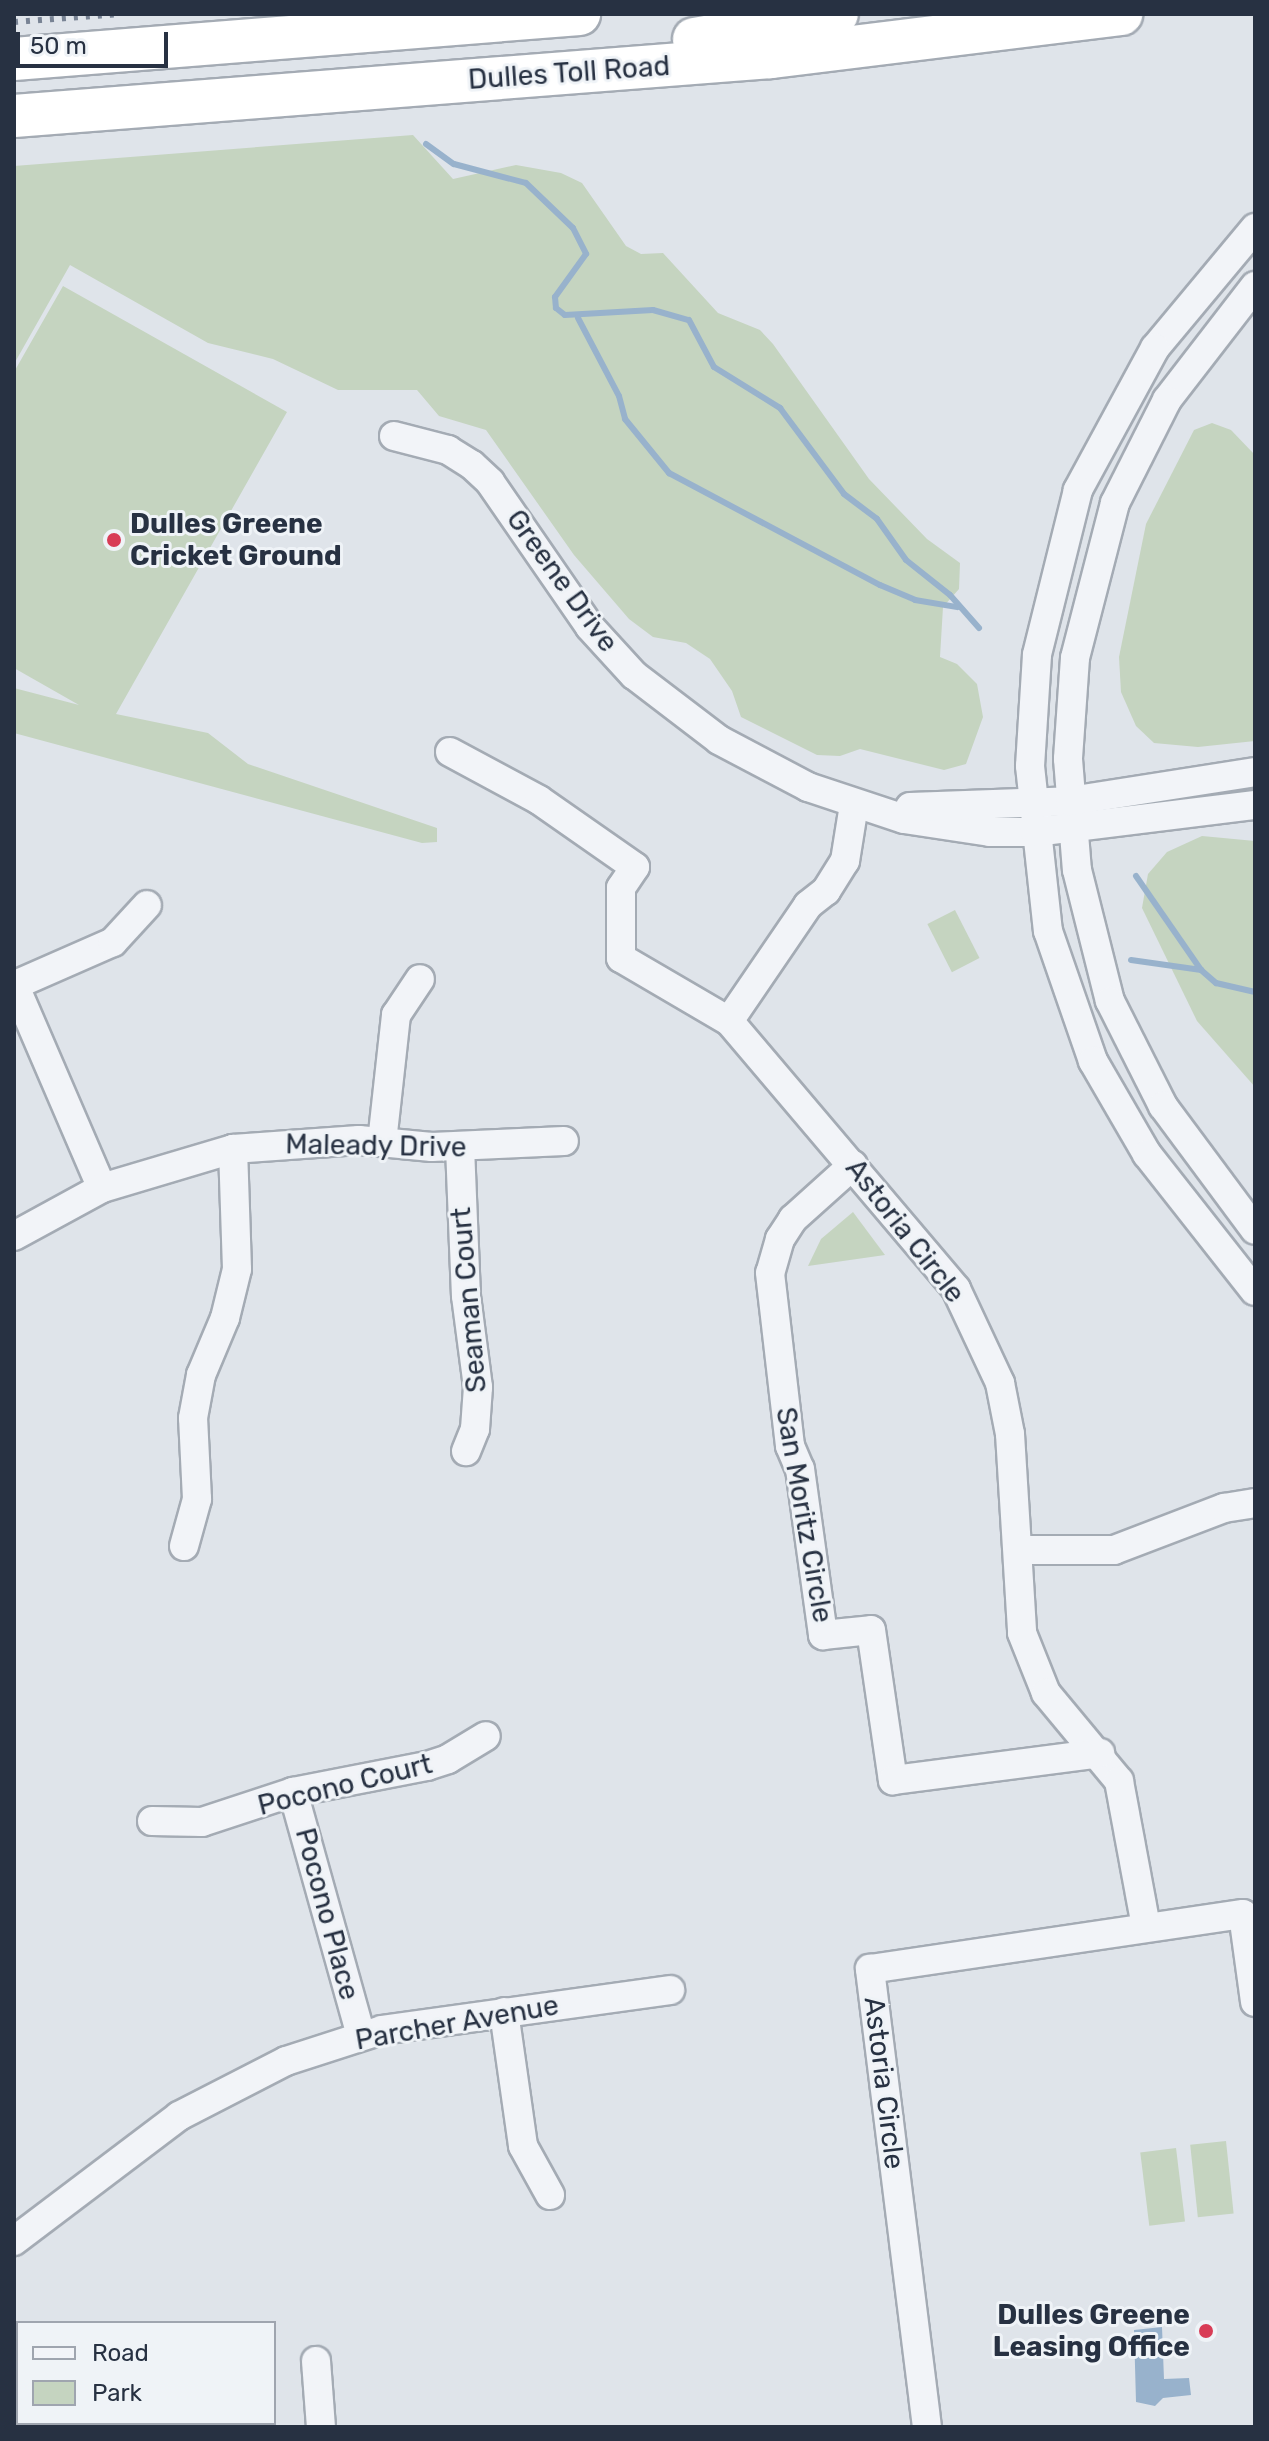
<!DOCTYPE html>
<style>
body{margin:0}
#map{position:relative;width:1269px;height:2441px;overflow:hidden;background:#dfe4ea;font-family:Rubik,sans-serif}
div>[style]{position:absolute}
.green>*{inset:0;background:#c5d4c0;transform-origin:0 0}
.water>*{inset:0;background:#98b2cc}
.stream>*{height:6px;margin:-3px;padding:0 3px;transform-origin:3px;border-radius:3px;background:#98b2cc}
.roads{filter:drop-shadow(2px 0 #a4abb4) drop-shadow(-2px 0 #a4abb4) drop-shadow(0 2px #a4abb4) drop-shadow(0 -2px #a4abb4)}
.minor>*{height:28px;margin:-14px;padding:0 14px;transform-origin:14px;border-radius:14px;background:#f2f4f8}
.highway>*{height:42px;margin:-21px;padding:0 21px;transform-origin:21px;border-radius:21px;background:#fff}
.rail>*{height:6px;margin-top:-3px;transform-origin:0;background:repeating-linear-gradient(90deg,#788394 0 4px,transparent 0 12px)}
.dots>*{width:22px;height:22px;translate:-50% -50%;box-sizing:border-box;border:4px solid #eff3f7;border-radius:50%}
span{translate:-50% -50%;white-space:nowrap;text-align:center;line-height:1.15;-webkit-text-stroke:6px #eff3f7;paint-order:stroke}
.street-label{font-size:28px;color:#273142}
.poi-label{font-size:28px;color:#273142;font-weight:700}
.left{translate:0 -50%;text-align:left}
.right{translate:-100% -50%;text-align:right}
.frame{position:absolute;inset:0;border:16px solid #273142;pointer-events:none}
.legend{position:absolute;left:16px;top:2321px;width:260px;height:104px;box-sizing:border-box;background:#eff3f7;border:2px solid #9fa5af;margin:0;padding:10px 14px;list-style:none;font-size:24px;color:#273142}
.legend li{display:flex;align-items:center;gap:16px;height:40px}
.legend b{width:40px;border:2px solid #9fa5af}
.scale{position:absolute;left:16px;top:32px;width:152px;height:36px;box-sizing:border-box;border:4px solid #273142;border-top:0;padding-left:10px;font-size:24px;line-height:28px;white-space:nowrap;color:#273142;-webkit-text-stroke:6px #eff3f7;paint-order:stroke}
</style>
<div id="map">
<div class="green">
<i style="clip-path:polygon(413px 135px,453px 179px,516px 165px,561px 173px,582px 183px,626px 246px,641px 254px,663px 253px,718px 313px,760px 330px,773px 344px,869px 479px,927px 539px,960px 563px,959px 589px,943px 607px,940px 657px,957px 664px,977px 684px,983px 717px,966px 764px,944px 770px,860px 749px,840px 756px,817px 755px,741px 717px,732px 691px,710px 659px,686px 643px,653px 637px,629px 619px,574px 555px,486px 430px,439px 416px,417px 390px,338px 390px,273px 359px,208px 343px,70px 265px,14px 364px,14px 166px)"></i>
<i style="clip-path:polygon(63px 286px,287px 412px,116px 714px,208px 733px,248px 764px,437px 828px,437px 842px,422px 843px,14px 733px,14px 688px,79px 705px,14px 668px,14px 372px)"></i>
<i style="clip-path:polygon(1212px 423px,1231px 430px,1255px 455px,1255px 741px,1198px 747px,1154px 743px,1136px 726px,1121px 692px,1119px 657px,1146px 524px,1194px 430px)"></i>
<i style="clip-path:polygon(1202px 836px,1255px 841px,1255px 1087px,1197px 1021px,1142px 908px,1148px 874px,1167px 852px)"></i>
<i style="left:955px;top:910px;width:54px;height:31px;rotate:63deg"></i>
<i style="clip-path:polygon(853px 1212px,885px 1255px,808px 1266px,821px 1239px)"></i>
<i style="left:1226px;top:2141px;width:73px;height:36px;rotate:84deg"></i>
<i style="left:1176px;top:2148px;width:74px;height:36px;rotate:83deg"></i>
</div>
<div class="water">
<i style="clip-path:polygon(1162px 2327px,1164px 2379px,1189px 2378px,1191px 2395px,1163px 2398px,1155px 2406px,1136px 2402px,1134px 2330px)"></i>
</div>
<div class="stream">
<i style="left:426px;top:144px;width:34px;rotate:36deg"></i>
<i style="left:454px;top:164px;width:74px;rotate:14.8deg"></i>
<i style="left:526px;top:183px;width:65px;rotate:43.8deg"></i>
<i style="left:573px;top:228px;width:29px;rotate:63deg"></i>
<i style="left:586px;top:254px;width:53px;rotate:125.8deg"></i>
<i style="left:555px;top:297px;width:11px;rotate:85deg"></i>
<i style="left:556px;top:308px;width:11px;rotate:38deg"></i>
<i style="left:565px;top:315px;width:88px;rotate:-3.3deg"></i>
<i style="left:653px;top:310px;width:37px;rotate:16deg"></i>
<i style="left:689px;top:320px;width:53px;rotate:62deg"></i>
<i style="left:714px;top:367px;width:78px;rotate:31.8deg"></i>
<i style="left:780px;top:408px;width:107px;rotate:53.3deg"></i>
<i style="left:844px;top:494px;width:41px;rotate:37.1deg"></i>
<i style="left:877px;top:519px;width:50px;rotate:54.7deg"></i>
<i style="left:906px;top:560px;width:56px;rotate:38.5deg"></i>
<i style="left:950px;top:595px;width:44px;rotate:48.7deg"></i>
<i style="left:578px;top:318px;width:88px;rotate:62.3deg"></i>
<i style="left:619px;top:396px;width:24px;rotate:75deg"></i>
<i style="left:625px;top:419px;width:70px;rotate:50.8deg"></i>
<i style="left:669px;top:473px;width:239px;rotate:28deg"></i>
<i style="left:880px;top:585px;width:38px;rotate:23deg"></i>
<i style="left:915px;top:600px;width:43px;rotate:9.5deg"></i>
<i style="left:1136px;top:876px;width:114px;rotate:55.3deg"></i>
<i style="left:1201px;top:970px;width:20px;rotate:41deg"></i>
<i style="left:1216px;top:983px;width:40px;rotate:13deg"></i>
<i style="left:1131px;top:960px;width:71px;rotate:8.1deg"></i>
</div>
<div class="roads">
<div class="minor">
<i style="left:1255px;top:228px;width:156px;rotate:129.8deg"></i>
<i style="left:1155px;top:348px;width:162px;rotate:118.5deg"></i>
<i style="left:1078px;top:490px;width:170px;rotate:104deg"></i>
<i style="left:1037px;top:655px;width:111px;rotate:93.6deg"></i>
<i style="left:1030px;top:766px;width:166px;rotate:83.8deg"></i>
<i style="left:1048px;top:931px;width:138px;rotate:70.9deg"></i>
<i style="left:1093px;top:1061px;width:108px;rotate:59.9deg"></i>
<i style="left:1147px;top:1154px;width:174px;rotate:51.8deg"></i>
<i style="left:1255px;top:286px;width:144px;rotate:127.7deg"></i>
<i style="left:1167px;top:400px;width:115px;rotate:116.8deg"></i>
<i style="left:1115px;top:503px;width:160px;rotate:104.5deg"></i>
<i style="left:1075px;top:658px;width:101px;rotate:94deg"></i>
<i style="left:1068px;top:759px;width:111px;rotate:85.4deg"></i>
<i style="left:1077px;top:870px;width:135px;rotate:75.9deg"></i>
<i style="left:1110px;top:1001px;width:118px;rotate:63.2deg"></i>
<i style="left:1163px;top:1106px;width:154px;rotate:53.4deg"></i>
<i style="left:394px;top:436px;width:56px;rotate:14.5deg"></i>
<i style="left:448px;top:450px;width:28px;rotate:32deg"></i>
<i style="left:472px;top:465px;width:25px;rotate:43deg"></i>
<i style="left:490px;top:482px;width:176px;rotate:55.4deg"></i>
<i style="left:590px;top:627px;width:65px;rotate:47.5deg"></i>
<i style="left:634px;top:675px;width:107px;rotate:37.4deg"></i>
<i style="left:719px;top:740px;width:101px;rotate:27.8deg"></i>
<i style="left:808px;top:787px;width:101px;rotate:18.4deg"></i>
<i style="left:904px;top:819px;width:87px;rotate:8.6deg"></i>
<i style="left:990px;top:832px;width:45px"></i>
<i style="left:1035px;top:832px;width:222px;rotate:-7deg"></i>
<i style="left:450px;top:752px;width:101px;rotate:28.3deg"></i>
<i style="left:539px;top:800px;width:117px;rotate:34.9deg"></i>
<i style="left:635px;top:867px;width:25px;rotate:124deg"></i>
<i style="left:621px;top:888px;width:70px;rotate:90deg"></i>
<i style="left:621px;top:958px;width:125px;rotate:30.3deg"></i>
<i style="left:729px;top:1021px;width:351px;rotate:49.7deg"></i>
<i style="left:956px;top:1289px;width:104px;rotate:64.9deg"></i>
<i style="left:1000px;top:1383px;width:52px;rotate:78.9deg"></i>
<i style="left:1010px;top:1434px;width:199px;rotate:86.5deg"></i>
<i style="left:1022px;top:1633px;width:65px;rotate:68.2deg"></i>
<i style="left:1046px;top:1693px;width:114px;rotate:50.3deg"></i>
<i style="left:1119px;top:1781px;width:147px;rotate:79.5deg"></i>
<i style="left:910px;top:807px;width:160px;rotate:-2.1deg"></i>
<i style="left:1070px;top:801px;width:187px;rotate:-8.9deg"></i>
<i style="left:14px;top:984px;width:222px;rotate:66.7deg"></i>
<i style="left:15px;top:985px;width:107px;rotate:-23.7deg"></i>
<i style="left:113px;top:942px;width:50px;rotate:-47.4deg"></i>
<i style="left:729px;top:1021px;width:140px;rotate:-55.7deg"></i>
<i style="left:808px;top:905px;width:23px;rotate:-38deg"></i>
<i style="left:826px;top:891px;width:36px;rotate:-58deg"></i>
<i style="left:845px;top:861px;width:57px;rotate:-80.9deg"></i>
<i style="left:382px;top:1142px;width:128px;rotate:-83.7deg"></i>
<i style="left:396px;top:1015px;width:43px;rotate:-56.3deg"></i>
<i style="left:460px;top:1147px;width:149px;rotate:87.7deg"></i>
<i style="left:466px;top:1296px;width:92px;rotate:82.5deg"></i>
<i style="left:478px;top:1387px;width:42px;rotate:94.1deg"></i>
<i style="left:475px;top:1429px;width:24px;rotate:112deg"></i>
<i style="left:853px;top:1165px;width:81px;rotate:138deg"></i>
<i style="left:793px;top:1219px;width:24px;rotate:123deg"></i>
<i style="left:780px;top:1239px;width:35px;rotate:106deg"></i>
<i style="left:770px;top:1273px;width:174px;rotate:83.4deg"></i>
<i style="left:790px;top:1446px;width:25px;rotate:67deg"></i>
<i style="left:800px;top:1469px;width:168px;rotate:82.1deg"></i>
<i style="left:823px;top:1635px;width:48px;rotate:-5.9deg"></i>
<i style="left:871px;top:1630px;width:152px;rotate:81.7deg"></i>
<i style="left:893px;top:1780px;width:209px;rotate:-7.4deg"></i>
<i style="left:14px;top:1236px;width:100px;rotate:-28.6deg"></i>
<i style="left:102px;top:1188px;width:137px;rotate:-16.6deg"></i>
<i style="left:233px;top:1149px;width:126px;rotate:-4.1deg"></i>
<i style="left:359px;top:1140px;width:73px;rotate:5.5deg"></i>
<i style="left:432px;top:1147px;width:132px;rotate:-2.6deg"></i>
<i style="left:184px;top:1546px;width:49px;rotate:-74.5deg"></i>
<i style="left:197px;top:1499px;width:81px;rotate:-92.8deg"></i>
<i style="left:193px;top:1418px;width:44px;rotate:-79.5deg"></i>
<i style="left:201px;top:1375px;width:62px;rotate:-67.2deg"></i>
<i style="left:225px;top:1318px;width:50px;rotate:-76.2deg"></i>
<i style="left:237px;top:1269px;width:120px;rotate:-91.9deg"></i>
<i style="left:1020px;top:1550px;width:94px"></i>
<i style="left:1114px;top:1550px;width:118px;rotate:-20.9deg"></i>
<i style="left:1224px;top:1508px;width:31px;rotate:-9deg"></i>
<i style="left:293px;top:1792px;width:253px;rotate:74.4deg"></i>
<i style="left:152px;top:1821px;width:50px;rotate:1.1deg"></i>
<i style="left:202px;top:1822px;width:96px;rotate:-18.2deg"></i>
<i style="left:293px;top:1792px;width:136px;rotate:-11deg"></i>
<i style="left:427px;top:1766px;width:22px;rotate:-18deg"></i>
<i style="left:448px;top:1759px;width:44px;rotate:-31.2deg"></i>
<i style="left:504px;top:2012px;width:135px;rotate:81.9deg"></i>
<i style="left:523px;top:2146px;width:56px;rotate:61.1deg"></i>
<i style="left:14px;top:2241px;width:207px;rotate:-37.1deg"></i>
<i style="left:179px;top:2116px;width:120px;rotate:-27.2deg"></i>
<i style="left:286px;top:2061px;width:101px;rotate:-17.9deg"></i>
<i style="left:382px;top:2030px;width:291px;rotate:-7.9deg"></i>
<i style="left:316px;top:2361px;width:66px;rotate:85.7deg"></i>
<i style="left:927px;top:2427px;width:462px;rotate:-97.1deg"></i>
<i style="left:870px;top:1969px;width:377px;rotate:-8.4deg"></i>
<i style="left:1243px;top:1914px;width:89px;rotate:82.2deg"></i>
</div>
<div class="highway">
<i style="left:694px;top:39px;width:145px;rotate:-9.9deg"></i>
<i style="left:14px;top:59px;width:567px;rotate:-4.55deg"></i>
<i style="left:14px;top:116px;width:759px;rotate:-4.46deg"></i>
<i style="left:771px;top:57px;width:353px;rotate:-7deg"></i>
</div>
</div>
<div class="rail">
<i style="left:14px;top:22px;width:107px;rotate:-4.3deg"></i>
</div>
<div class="dots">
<i style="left:114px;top:540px;background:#d83c56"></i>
<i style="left:1206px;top:2331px;background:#d83c56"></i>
</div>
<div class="street-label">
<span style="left:569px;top:73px;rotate:-4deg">Dulles Toll Road</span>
<span style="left:562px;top:581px;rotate:54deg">Greene Drive</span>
<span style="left:376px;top:1146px;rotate:1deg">Maleady Drive</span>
<span style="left:905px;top:1231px;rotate:52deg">Astoria Circle</span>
<span style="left:469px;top:1300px;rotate:-95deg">Seaman Court</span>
<span style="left:804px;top:1515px;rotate:80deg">San Moritz Circle</span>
<span style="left:345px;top:1785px;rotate:-14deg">Pocono Court</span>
<span style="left:327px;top:1914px;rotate:75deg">Pocono Place</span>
<span style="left:457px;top:2023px;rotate:-10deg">Parcher Avenue</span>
<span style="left:884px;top:2083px;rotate:83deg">Astoria Circle</span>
</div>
<div class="poi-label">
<span class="left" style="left:130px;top:540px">Dulles Greene<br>Cricket Ground</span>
<span class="right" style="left:1190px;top:2331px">Dulles Greene<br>Leasing Office</span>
</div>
<div class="frame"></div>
<ul class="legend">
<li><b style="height:10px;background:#f2f4f8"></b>Road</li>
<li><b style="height:22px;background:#c5d4c0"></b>Park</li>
</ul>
<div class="scale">50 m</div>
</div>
